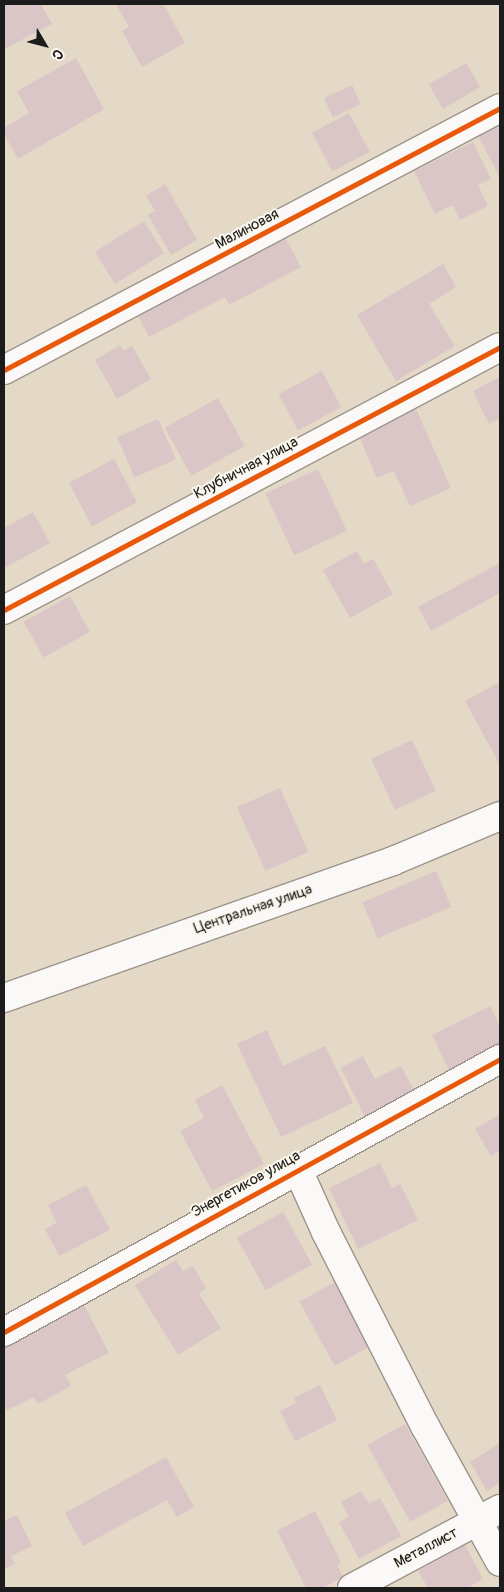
<!DOCTYPE html>
<meta charset="utf-8">
<style>
body{margin:0}
#map{position:relative;width:504px;height:1592px;overflow:hidden;background:#e4d8c7;font-family:Pangolin,sans-serif}
div>[style]{position:absolute}
.building>*{inset:0;background:#dac6c6;transform-origin:0 0}
.roads{filter:drop-shadow(1px 0 #9c948b) drop-shadow(-1px 0 #9c948b) drop-shadow(0 1px #9c948b) drop-shadow(0 -1px #9c948b)}
.minor>*{height:28px;margin:-14px;padding:0 14px;transform-origin:14px;border-radius:14px;background:#fbf9f7}
.cycleway>*{height:5px;margin:-2.5px;padding:0 2.5px;transform-origin:2.5px;border-radius:2.5px;background:#e8590c}
span{translate:-50% -50%;white-space:nowrap;text-align:center;line-height:1.15;-webkit-text-stroke:4px #fbf7ec;paint-order:stroke}
.street-label{font-size:15px;color:#1c1c1c}
.frame{position:absolute;inset:0;border:5px solid #1c1c1c;pointer-events:none}
.north{position:absolute;left:20px;top:20px;width:50px;height:50px;-webkit-text-stroke:4px #fbf7ec;paint-order:stroke;rotate:127deg;font-size:14px;font-weight:700;line-height:20px;text-align:center;color:#1c1c1c}
.north::after{content:'';display:block;margin:auto;width:18px;height:22px;background:#1c1c1c;clip-path:polygon(50% 0,100% 100%,50% 72%,0 100%)}
</style>
<div id="map">
<div class="building">
<i style="clip-path:polygon(4px 4px,41px 4px,52px 24px,4px 49px)"></i>
<i style="clip-path:polygon(116px 4px,163px 4px,185px 43px,142px 67px,122px 31px,129px 27px)"></i>
<i style="clip-path:polygon(76px 58px,104px 109px,18px 159px,4px 134px,4px 128px,29px 113px,17px 91px)"></i>
<i style="left:466px;top:63px;width:28px;height:43px;rotate:60deg"></i>
<i style="left:352px;top:85px;width:21px;height:31px;rotate:65deg"></i>
<i style="left:349px;top:113px;width:44px;height:42px;rotate:62deg"></i>
<i style="clip-path:polygon(500px 123px,500px 178px,478px 135px)"></i>
<i style="clip-path:polygon(473px 142px,491px 179px,478px 185px,488px 206px,460px 220px,453px 205px,435px 214px,414px 171px)"></i>
<i style="clip-path:polygon(165px 184px,197px 240px,171px 255px,148px 215px,155px 211px,146px 196px)"></i>
<i style="left:144px;top:221px;width:38px;height:58px;rotate:58deg"></i>
<i style="clip-path:polygon(284px 235px,301px 267px,229px 305px,225px 297px,149px 337px,136px 312px)"></i>
<i style="clip-path:polygon(443px 264px,456px 287px,429px 304px,455px 346px,396px 381px,357px 315px)"></i>
<i style="clip-path:polygon(120px 345px,123px 351px,132px 346px,151px 379px,117px 399px,95px 360px)"></i>
<i style="left:322px;top:371px;width:41px;height:49px;rotate:62deg"></i>
<i style="clip-path:polygon(500px 377px,500px 418px,489px 424px,473px 391px)"></i>
<i style="left:218px;top:398px;width:55px;height:61px;rotate:61deg"></i>
<i style="clip-path:polygon(416px 409px,451px 488px,410px 506px,394px 471px,377px 478px,358px 434px)"></i>
<i style="left:158px;top:419px;width:44px;height:45px;rotate:66deg"></i>
<i style="left:114px;top:459px;width:49px;height:51px;rotate:62deg"></i>
<i style="left:318px;top:469px;width:68px;height:58px;rotate:65deg"></i>
<i style="clip-path:polygon(33px 512px,50px 543px,4px 568px,4px 528px)"></i>
<i style="clip-path:polygon(357px 551px,364px 564px,373px 559px,393px 594px,350px 618px,323px 570px)"></i>
<i style="clip-path:polygon(500px 563px,500px 593px,431px 631px,418px 607px)"></i>
<i style="left:70px;top:596px;width:41px;height:53px;rotate:61deg"></i>
<i style="clip-path:polygon(500px 682px,500px 765px,465px 701px)"></i>
<i style="left:412px;top:740px;width:56px;height:45px;rotate:65deg"></i>
<i style="left:280px;top:788px;width:70px;height:47px;rotate:66deg"></i>
<i style="left:436px;top:871px;width:39px;height:80px;rotate:67deg"></i>
<i style="clip-path:polygon(490px 1006px,500px 1027px,500px 1049px,451px 1074px,432px 1035px)"></i>
<i style="clip-path:polygon(267px 1030px,283px 1066px,325px 1046px,353px 1103px,281px 1137px,237px 1044px)"></i>
<i style="clip-path:polygon(363px 1056px,375px 1079px,401px 1066px,417px 1096px,367px 1121px,341px 1068px)"></i>
<i style="clip-path:polygon(222px 1085px,264px 1164px,212px 1191px,180px 1131px,204px 1118px,195px 1100px)"></i>
<i style="clip-path:polygon(500px 1114px,500px 1151px,491px 1156px,475px 1129px)"></i>
<i style="clip-path:polygon(380px 1163px,392px 1188px,400px 1184px,418px 1220px,358px 1249px,329px 1188px)"></i>
<i style="clip-path:polygon(86px 1185px,110px 1230px,59px 1256px,45px 1229px,57px 1223px,48px 1205px)"></i>
<i style="left:283px;top:1212px;width:60px;height:53px;rotate:61deg"></i>
<i style="clip-path:polygon(176px 1260px,183px 1271px,193px 1266px,206px 1288px,199px 1294px,221px 1328px,178px 1355px,135px 1285px)"></i>
<i style="left:337px;top:1281px;width:73px;height:43px;rotate:61deg"></i>
<i style="clip-path:polygon(83px 1303px,109px 1353px,65px 1375px,71px 1386px,38px 1404px,34px 1397px,7px 1410px,4px 1404px,4px 1344px)"></i>
<i style="clip-path:polygon(320px 1385px,337px 1420px,295px 1441px,280px 1411px,296px 1403px,294px 1398px)"></i>
<i style="left:405px;top:1424px;width:88px;height:43px;rotate:61deg"></i>
<i style="clip-path:polygon(500px 1443px,500px 1483px,487px 1491px,470px 1462px)"></i>
<i style="clip-path:polygon(166px 1457px,194px 1507px,177px 1517px,167px 1500px,83px 1546px,65px 1513px)"></i>
<i style="clip-path:polygon(361px 1491px,369px 1504px,380px 1498px,401px 1536px,359px 1559px,339px 1522px,349px 1517px,341px 1502px)"></i>
<i style="clip-path:polygon(315px 1511px,341px 1562px,337px 1565px,343px 1577px,322px 1588px,306px 1588px,277px 1531px)"></i>
<i style="clip-path:polygon(17px 1515px,32px 1546px,11px 1556px,15px 1564px,4px 1569px,4px 1521px)"></i>
<i style="clip-path:polygon(465px 1545px,483px 1579px,467px 1588px,428px 1588px,418px 1571px)"></i>
</div>
<div class="roads">
<div class="minor">
<i style="left:4px;top:370px;width:561px;rotate:-27.84deg"></i>
<i style="left:4px;top:610px;width:561px;rotate:-27.93deg"></i>
<i style="left:4px;top:998px;width:412px;rotate:-19.4deg"></i>
<i style="left:393px;top:861px;width:116px;rotate:-22.8deg"></i>
<i style="left:298px;top:1170px;width:68px;rotate:65.7deg"></i>
<i style="left:326px;top:1232px;width:218px;rotate:63deg"></i>
<i style="left:425px;top:1426px;width:155px;rotate:61.1deg"></i>
<i style="left:4px;top:1332px;width:566px;rotate:-28.83deg"></i>
<i style="left:352px;top:1588px;width:168px;rotate:-28.1deg"></i>
</div>
</div>
<div class="cycleway">
<i style="left:4px;top:370px;width:561px;rotate:-27.84deg"></i>
<i style="left:4px;top:610px;width:561px;rotate:-27.93deg"></i>
<i style="left:4px;top:1332px;width:566px;rotate:-28.83deg"></i>
</div>
<div class="street-label">
<span style="left:247px;top:229px;rotate:-28deg">Малиновая</span>
<span style="left:246px;top:468px;rotate:-28deg">Клубничная улица</span>
<span style="left:253px;top:909px;rotate:-19deg">Центральная улица</span>
<span style="left:246px;top:1184px;rotate:-29deg">Энергетиков улица</span>
<span style="left:426px;top:1548px;rotate:-28deg">Металлист</span>
</div>
<div class="frame"></div>
<div class="north">С</div>
</div>
